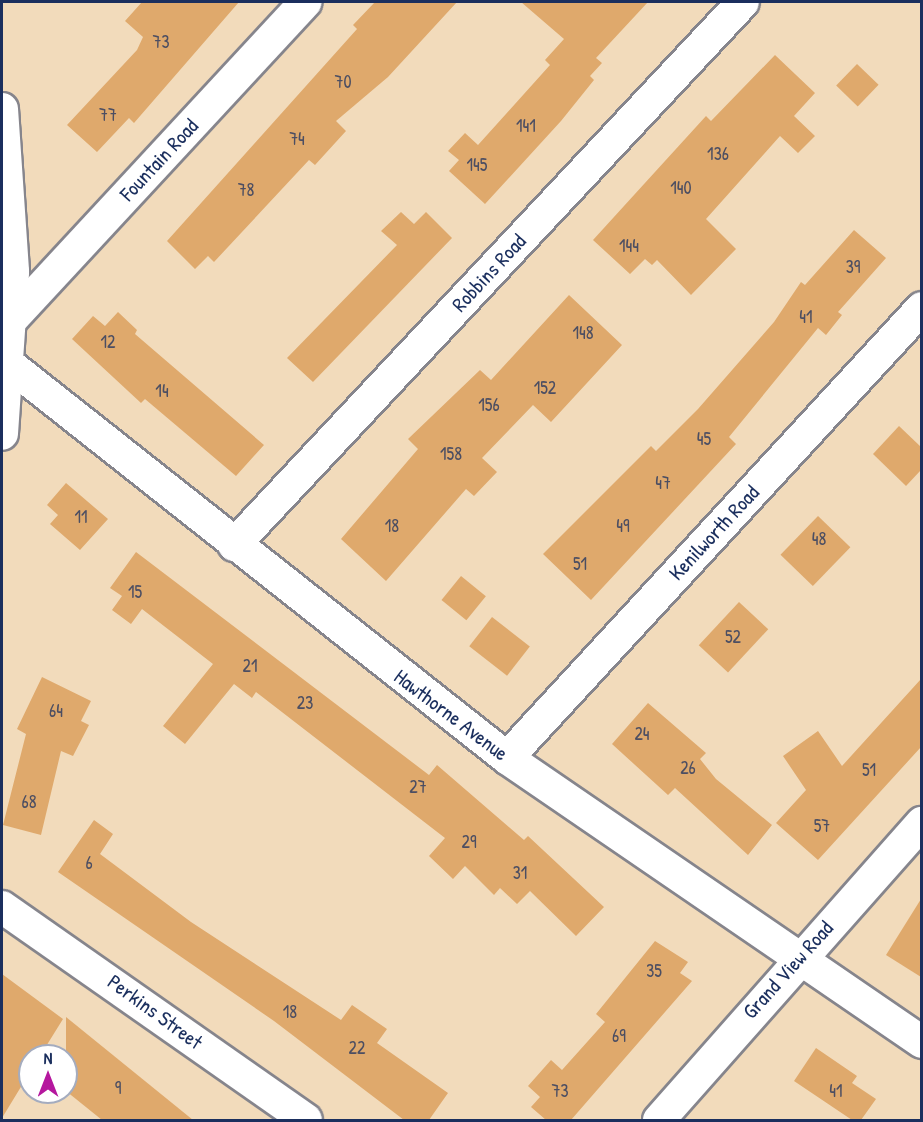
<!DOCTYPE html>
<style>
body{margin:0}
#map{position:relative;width:923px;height:1122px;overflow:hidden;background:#f2dbbb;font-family:"Patrick Hand",sans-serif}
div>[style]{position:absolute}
.building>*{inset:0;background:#dfa96c;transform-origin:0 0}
.roads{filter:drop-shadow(2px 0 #86858c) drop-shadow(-2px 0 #86858c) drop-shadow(0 2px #86858c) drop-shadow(0 -2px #86858c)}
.street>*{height:32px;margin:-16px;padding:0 16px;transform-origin:16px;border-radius:16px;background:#fff}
span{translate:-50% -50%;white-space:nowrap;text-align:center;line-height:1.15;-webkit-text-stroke:5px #fff;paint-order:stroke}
.number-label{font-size:18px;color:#4c4e62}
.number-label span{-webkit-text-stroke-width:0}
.street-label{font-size:21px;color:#1b2f5e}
.frame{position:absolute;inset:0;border:3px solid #1b2f5e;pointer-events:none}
.north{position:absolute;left:18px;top:1044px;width:60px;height:60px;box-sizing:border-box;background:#fff;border:2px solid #a4acbf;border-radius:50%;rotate:0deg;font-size:16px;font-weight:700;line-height:24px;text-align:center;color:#1b2f5e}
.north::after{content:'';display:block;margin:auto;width:21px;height:27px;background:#b5179e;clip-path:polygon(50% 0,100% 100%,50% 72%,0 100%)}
</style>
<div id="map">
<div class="building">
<i style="clip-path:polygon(142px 2px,239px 2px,134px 123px,129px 118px,97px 152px,67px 125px,137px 50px,143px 37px,125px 21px)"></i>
<i style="clip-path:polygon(375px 2px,457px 2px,388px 77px,336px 121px,346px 131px,315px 165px,309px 160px,214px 262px,208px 256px,195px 269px,167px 241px,357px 29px,353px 25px)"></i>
<i style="clip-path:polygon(521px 2px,648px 2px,596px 58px,602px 63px,590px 76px,594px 80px,561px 121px,485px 204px,449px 171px,459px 160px,448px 151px,465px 133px,478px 145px,550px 65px,545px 60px,564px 39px)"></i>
<i style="clip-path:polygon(775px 55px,815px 93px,794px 116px,815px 136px,798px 153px,780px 136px,706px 219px,736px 249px,691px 295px,657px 260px,652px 265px,645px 259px,630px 274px,593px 240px,706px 116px,711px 121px)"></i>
<i style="left:857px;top:64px;width:30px;height:30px;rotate:44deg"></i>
<i style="clip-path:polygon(401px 212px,414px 224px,426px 212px,452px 238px,313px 382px,287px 358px,397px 245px,381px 231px)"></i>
<i style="clip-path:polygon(854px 230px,886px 258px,838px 312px,842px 315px,826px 335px,818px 328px,729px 437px,736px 444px,591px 600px,543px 554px,651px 446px,656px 451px,698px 409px,774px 322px,801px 282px,805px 285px)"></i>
<i style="clip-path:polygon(569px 295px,622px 345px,551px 422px,533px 405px,482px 458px,497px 472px,474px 496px,466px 489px,386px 581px,341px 539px,418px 449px,408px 439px,480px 370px,491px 380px)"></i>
<i style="clip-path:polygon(118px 312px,137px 330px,135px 334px,264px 445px,236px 476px,145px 399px,141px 403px,72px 339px,93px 316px,105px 326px)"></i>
<i style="clip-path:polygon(899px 426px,921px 447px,921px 470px,906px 486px,873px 454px)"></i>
<i style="clip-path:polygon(66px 483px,108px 519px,80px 550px,50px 524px,58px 515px,47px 505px)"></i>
<i style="left:818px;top:516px;width:45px;height:54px;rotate:44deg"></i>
<i style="clip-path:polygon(136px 552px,429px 775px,437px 765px,524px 840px,528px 836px,604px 907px,576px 936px,530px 891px,517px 904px,500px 888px,494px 895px,465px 866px,453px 879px,429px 856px,445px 838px,256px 692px,252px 698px,234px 684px,185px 744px,163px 726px,213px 664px,142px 609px,131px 624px,112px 610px,122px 596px,110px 588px)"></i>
<i style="left:461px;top:576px;width:32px;height:31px;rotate:39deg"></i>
<i style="left:739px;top:602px;width:40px;height:59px;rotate:43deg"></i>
<i style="left:492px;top:617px;width:48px;height:37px;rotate:38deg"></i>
<i style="clip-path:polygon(42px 677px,91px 701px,81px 721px,89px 725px,73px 756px,61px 751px,41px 835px,3px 825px,26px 734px,17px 729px)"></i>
<i style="clip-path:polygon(921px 679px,921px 747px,818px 860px,776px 823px,806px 790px,783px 756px,818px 731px,842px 766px)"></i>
<i style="clip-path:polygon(648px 703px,706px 753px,700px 759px,716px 779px,772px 825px,748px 855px,675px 788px,668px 795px,612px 744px)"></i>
<i style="clip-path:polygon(94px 820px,113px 834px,100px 854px,191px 922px,341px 1020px,352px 1005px,387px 1029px,377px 1043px,448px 1093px,429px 1120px,404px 1120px,274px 1021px,58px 872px)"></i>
<i style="clip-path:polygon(921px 899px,921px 977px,886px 955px)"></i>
<i style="clip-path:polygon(655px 941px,688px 962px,680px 973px,692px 981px,571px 1120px,546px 1120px,531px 1107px,540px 1097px,528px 1086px,551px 1060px,562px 1070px,605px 1022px,596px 1014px)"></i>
<i style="clip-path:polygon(2px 974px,63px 1019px,40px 1056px,30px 1056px,30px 1072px,2px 1118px)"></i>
<i style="clip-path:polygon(66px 1017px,193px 1120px,102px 1120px,66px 1091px)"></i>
<i style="clip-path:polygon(816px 1048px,857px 1076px,852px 1083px,876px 1099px,861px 1120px,852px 1120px,794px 1081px)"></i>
</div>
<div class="roads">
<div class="street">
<i style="left:2px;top:109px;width:163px;rotate:86.1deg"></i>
<i style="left:13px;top:272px;width:162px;rotate:93.9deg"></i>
<i style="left:12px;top:319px;width:432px;rotate:-47.2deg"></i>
<i style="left:2px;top:359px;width:644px;rotate:38.31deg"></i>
<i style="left:507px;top:758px;width:503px;rotate:34.39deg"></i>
<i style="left:234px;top:545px;width:744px;rotate:-46.85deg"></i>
<i style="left:507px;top:758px;width:612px;rotate:-47.32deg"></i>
<i style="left:2px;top:907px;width:371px;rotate:35deg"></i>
<i style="left:659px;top:1120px;width:397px;rotate:-48.5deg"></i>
</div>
</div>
<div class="number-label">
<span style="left:161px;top:42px">73</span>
<span style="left:343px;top:82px">70</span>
<span style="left:108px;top:115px">77</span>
<span style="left:526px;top:126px">141</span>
<span style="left:297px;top:139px">74</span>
<span style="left:718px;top:154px">136</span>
<span style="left:477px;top:165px">145</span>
<span style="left:681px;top:188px">140</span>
<span style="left:246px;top:190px">78</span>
<span style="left:629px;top:246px">144</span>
<span style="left:853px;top:267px">39</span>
<span style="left:806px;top:317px">41</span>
<span style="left:583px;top:333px">148</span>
<span style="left:108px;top:342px">12</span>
<span style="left:545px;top:388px">152</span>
<span style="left:162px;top:391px">14</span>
<span style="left:489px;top:405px">156</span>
<span style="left:704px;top:439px">45</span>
<span style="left:451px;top:454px">158</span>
<span style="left:663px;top:483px">47</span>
<span style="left:81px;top:517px">11</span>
<span style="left:392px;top:526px">18</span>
<span style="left:623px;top:526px">49</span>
<span style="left:819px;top:539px">48</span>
<span style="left:580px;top:564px">51</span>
<span style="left:135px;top:592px">15</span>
<span style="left:733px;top:637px">52</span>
<span style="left:250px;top:666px">21</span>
<span style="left:305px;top:703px">23</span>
<span style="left:56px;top:711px">64</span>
<span style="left:642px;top:734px">24</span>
<span style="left:688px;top:768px">26</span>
<span style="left:869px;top:770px">51</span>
<span style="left:418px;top:787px">27</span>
<span style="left:29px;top:802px">68</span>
<span style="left:822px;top:826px">57</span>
<span style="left:469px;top:842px">29</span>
<span style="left:89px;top:863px">6</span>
<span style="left:520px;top:873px">31</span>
<span style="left:654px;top:971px">35</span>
<span style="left:290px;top:1012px">18</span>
<span style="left:619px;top:1036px">69</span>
<span style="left:357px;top:1048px">22</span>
<span style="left:118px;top:1088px">9</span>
<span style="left:560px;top:1091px">73</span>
<span style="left:836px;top:1091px">41</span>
</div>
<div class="street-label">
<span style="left:159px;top:160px;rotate:-47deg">Fountain Road</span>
<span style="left:489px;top:273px;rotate:-47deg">Robbins Road</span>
<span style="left:714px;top:533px;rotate:-47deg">Kenilworth Road</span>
<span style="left:451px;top:715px;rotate:37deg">Hawthorne Avenue</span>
<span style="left:788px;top:970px;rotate:-48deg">Grand View Road</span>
<span style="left:155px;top:1012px;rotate:36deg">Perkins Street</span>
</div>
<div class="frame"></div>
<div class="north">N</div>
</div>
